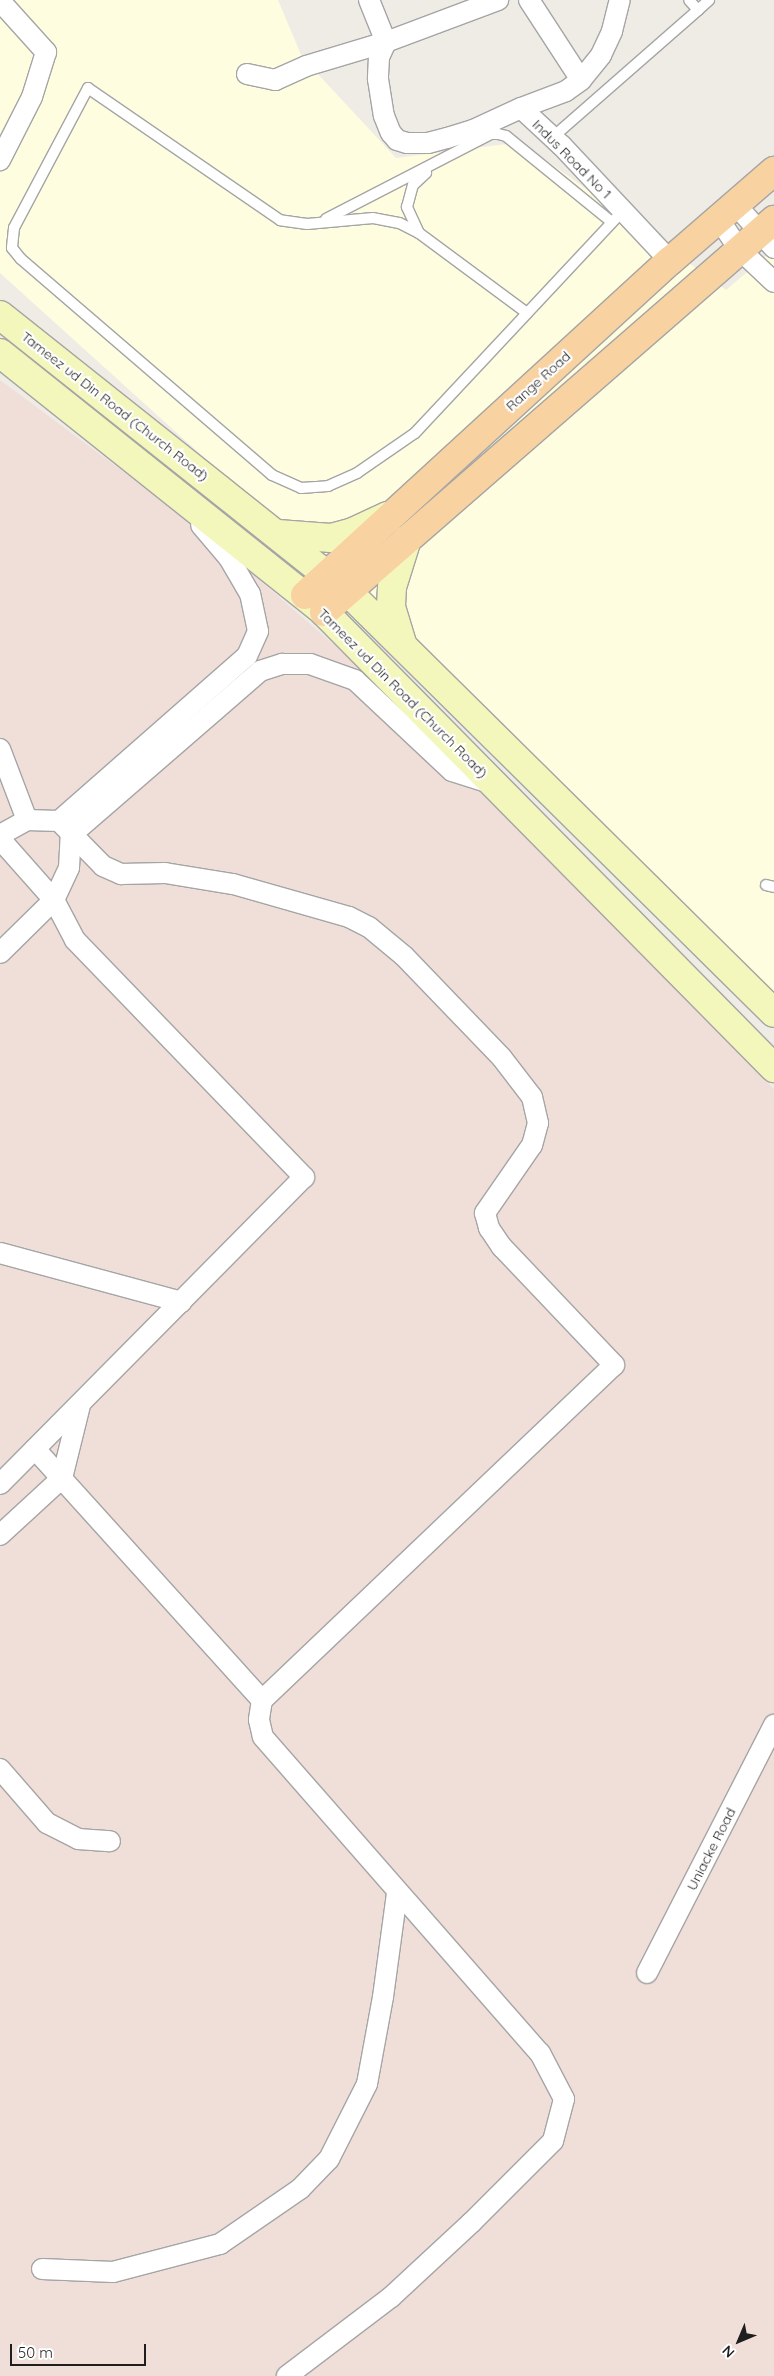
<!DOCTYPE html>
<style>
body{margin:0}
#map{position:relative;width:774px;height:2376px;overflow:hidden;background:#efece5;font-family:Quicksand,sans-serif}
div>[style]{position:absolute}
.education>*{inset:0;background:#fefddf}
.military>*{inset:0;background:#f0dfd9}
.roads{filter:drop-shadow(1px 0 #a5a5a5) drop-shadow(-1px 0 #a5a5a5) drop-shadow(0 1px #a5a5a5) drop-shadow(0 -1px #a5a5a5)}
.service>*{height:10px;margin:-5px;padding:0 5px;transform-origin:5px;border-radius:5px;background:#fff}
.minor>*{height:20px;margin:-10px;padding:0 10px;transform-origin:10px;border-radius:10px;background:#fff}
.secondary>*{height:28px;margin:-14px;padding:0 14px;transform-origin:14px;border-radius:14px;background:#f4f7bb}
.primary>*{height:28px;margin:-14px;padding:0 14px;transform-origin:14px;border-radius:14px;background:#f8d2a1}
span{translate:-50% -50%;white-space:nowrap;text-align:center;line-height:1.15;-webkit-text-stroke:4.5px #fff;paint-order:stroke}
.street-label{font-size:14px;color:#1e1e1e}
.north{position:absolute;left:714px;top:2316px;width:50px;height:50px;-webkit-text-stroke:4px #fff;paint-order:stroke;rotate:225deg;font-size:14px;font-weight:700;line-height:20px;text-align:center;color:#1e1e1e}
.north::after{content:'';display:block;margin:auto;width:18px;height:22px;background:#1e1e1e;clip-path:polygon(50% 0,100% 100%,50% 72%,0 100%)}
.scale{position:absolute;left:10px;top:2344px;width:136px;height:22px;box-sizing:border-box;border:2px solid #1e1e1e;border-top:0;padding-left:6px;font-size:15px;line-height:18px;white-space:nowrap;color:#1e1e1e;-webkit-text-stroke:4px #fff;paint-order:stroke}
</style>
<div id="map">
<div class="education">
<i style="clip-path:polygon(0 0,278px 0,302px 57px,396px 158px,521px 142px,726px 290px,774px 249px,774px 1014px,489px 715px,0 273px)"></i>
</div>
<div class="military">
<i style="clip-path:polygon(0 380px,202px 530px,347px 656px,774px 1089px,774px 2376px,0 2376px)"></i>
</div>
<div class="roads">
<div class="service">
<i style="left:698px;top:10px;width:15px;rotate:-42deg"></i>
<i style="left:553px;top:137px;width:193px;rotate:-41.2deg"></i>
<i style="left:698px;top:10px;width:13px;rotate:-132deg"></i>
<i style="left:326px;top:219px;width:186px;rotate:-27.3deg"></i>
<i style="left:491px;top:134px;width:7px"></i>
<i style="left:498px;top:134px;width:8px;rotate:14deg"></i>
<i style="left:506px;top:136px;width:136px;rotate:39.1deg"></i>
<i style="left:419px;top:233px;width:29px;rotate:-115deg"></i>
<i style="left:407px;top:207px;width:23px;rotate:-75deg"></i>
<i style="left:413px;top:185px;width:18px;rotate:-43deg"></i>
<i style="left:527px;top:313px;width:134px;rotate:-143.5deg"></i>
<i style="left:419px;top:233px;width:22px;rotate:-153deg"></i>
<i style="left:399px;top:223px;width:26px;rotate:-169deg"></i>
<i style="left:373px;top:218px;width:66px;rotate:174.8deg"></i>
<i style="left:307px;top:224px;width:27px;rotate:-172deg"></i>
<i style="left:280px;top:220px;width:233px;rotate:-145.5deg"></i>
<i style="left:88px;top:88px;width:158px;rotate:117.9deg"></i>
<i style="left:14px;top:228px;width:20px;rotate:96deg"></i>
<i style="left:12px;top:248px;width:14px;rotate:51deg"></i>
<i style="left:21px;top:259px;width:331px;rotate:40.7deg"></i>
<i style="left:272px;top:475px;width:32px;rotate:24deg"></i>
<i style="left:301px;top:488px;width:27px;rotate:-4deg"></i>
<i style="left:328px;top:486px;width:32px;rotate:-24deg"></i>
<i style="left:357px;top:473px;width:70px;rotate:-34.6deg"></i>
<i style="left:415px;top:433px;width:304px;rotate:-46.9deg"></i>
<i style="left:766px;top:885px;width:8px;rotate:14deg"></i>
</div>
<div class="minor">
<i style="left:369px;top:0;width:45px;rotate:68deg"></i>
<i style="left:386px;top:42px;width:17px;rotate:115deg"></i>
<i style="left:379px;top:57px;width:22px;rotate:93deg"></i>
<i style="left:378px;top:79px;width:37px;rotate:81deg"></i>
<i style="left:384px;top:116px;width:18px;rotate:68deg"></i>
<i style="left:391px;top:133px;width:9px;rotate:49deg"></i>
<i style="left:397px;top:140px;width:10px;rotate:17deg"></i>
<i style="left:407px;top:143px;width:21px"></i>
<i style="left:428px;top:143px;width:20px;rotate:-15deg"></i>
<i style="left:447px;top:138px;width:27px;rotate:-17deg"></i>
<i style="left:473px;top:130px;width:53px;rotate:-24.6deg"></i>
<i style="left:521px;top:108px;width:56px;rotate:42.8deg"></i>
<i style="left:562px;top:146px;width:158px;rotate:46.8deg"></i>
<i style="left:529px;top:0;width:95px;rotate:57deg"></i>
<i style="left:0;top:1px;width:69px;rotate:48deg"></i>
<i style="left:46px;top:52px;width:47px;rotate:107.3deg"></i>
<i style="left:32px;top:97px;width:71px;rotate:116.9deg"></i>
<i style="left:247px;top:74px;width:29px;rotate:12deg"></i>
<i style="left:275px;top:80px;width:34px;rotate:-24deg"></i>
<i style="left:306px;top:66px;width:84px;rotate:-16.7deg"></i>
<i style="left:386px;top:42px;width:120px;rotate:-20.6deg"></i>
<i style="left:521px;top:108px;width:48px;rotate:-20.7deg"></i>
<i style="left:566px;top:91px;width:19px;rotate:-36deg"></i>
<i style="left:581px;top:80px;width:32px;rotate:-51deg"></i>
<i style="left:601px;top:55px;width:26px;rotate:-65deg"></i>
<i style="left:612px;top:31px;width:32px;rotate:-76deg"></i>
<i style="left:735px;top:204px;width:59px;rotate:48.4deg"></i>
<i style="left:718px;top:218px;width:37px;rotate:56deg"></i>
<i style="left:739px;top:249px;width:48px;rotate:43.3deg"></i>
<i style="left:0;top:749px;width:76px;rotate:69.2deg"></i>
<i style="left:59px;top:821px;width:63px;rotate:45.6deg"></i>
<i style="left:103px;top:866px;width:20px;rotate:24deg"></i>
<i style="left:121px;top:874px;width:44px;rotate:-1.3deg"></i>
<i style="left:165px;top:873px;width:69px;rotate:9.2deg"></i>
<i style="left:233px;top:884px;width:121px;rotate:15.9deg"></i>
<i style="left:349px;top:917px;width:22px;rotate:27deg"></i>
<i style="left:369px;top:927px;width:45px;rotate:39.6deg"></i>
<i style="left:404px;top:956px;width:141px;rotate:46.1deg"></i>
<i style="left:502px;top:1058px;width:49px;rotate:52.4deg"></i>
<i style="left:532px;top:1097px;width:27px;rotate:77deg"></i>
<i style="left:538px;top:1123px;width:23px;rotate:105deg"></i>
<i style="left:532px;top:1145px;width:83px;rotate:124.7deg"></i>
<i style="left:485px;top:1213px;width:16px;rotate:75deg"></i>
<i style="left:489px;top:1228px;width:23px;rotate:56deg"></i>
<i style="left:502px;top:1247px;width:163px;rotate:46.5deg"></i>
<i style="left:614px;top:1365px;width:486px;rotate:136.4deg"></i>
<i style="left:262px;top:1700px;width:20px;rotate:99deg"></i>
<i style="left:259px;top:1720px;width:17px;rotate:77deg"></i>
<i style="left:263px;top:1737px;width:420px;rotate:48.8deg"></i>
<i style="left:540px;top:2053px;width:52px;rotate:62.4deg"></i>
<i style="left:564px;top:2099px;width:43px;rotate:104.7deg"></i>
<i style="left:553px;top:2141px;width:116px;rotate:135deg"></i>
<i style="left:471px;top:2223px;width:109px;rotate:137.2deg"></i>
<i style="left:391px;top:2297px;width:131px;rotate:142.8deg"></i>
<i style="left:59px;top:821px;width:250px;rotate:-41.3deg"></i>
<i style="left:247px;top:656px;width:27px;rotate:-66deg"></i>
<i style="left:258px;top:631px;width:38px;rotate:-102deg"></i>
<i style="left:250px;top:594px;width:42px;rotate:-120.3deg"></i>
<i style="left:229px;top:558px;width:43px;rotate:-130.3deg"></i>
<i style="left:0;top:835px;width:31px;rotate:-29deg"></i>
<i style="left:27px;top:820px;width:32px;rotate:2deg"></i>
<i style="left:71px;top:835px;width:250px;rotate:-40.9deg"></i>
<i style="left:260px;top:671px;width:23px;rotate:-18deg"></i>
<i style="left:282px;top:664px;width:28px"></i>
<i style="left:310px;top:664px;width:48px;rotate:19.6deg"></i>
<i style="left:355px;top:680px;width:133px;rotate:43.2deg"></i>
<i style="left:452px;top:771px;width:43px;rotate:17.6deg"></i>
<i style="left:0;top:839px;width:81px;rotate:48.5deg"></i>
<i style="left:54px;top:900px;width:45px;rotate:62.3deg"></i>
<i style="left:75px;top:940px;width:330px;rotate:46deg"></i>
<i style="left:304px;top:1177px;width:432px;rotate:134.7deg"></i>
<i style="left:0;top:953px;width:76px;rotate:-44.5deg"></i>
<i style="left:54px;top:900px;width:35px;rotate:-65deg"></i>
<i style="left:69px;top:868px;width:33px;rotate:-87deg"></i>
<i style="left:0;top:1253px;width:188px;rotate:15.1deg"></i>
<i style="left:35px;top:1449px;width:338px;rotate:47.9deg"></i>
<i style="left:0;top:1535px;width:84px;rotate:-42.6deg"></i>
<i style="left:62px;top:1478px;width:75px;rotate:-76.1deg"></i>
<i style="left:0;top:1769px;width:72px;rotate:49deg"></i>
<i style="left:47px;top:1823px;width:35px;rotate:27deg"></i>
<i style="left:78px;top:1839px;width:32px;rotate:4deg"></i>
<i style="left:647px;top:1973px;width:279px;rotate:-62.9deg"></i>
<i style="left:42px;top:2269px;width:71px;rotate:2.4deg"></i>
<i style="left:113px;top:2272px;width:111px;rotate:-14.7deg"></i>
<i style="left:220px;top:2244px;width:97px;rotate:-34.5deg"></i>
<i style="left:300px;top:2189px;width:42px;rotate:-46deg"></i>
<i style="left:329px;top:2159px;width:84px;rotate:-63.1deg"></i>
<i style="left:367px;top:2084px;width:88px;rotate:-79.6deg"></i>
<i style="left:383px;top:1997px;width:105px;rotate:-82.3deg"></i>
</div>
<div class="secondary">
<i style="left:0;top:315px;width:443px;rotate:38.5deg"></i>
<i style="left:347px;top:591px;width:600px;rotate:44.66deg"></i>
<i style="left:0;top:353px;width:415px;rotate:38.6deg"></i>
<i style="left:324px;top:612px;width:641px;rotate:45.38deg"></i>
<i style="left:278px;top:534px;width:53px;rotate:4.3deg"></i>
<i style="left:331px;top:538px;width:23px;rotate:-15deg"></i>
<i style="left:353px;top:532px;width:38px;rotate:-25deg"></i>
<i style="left:402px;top:643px;width:39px;rotate:-107deg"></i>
<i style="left:391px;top:606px;width:19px;rotate:-87deg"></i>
<i style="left:392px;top:587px;width:50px;rotate:-72.6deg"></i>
</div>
<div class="primary">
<i style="left:305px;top:595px;width:495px;rotate:-42.5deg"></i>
<i style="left:670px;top:261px;width:138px;rotate:-40.9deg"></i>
<i style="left:324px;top:612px;width:597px;rotate:-41.06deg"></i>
</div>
</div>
<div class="street-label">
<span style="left:572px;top:159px;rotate:45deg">Indus Road No 1</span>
<span style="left:538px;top:381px;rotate:-42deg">Range Road</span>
<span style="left:115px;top:406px;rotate:38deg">Tameez ud Din Road (Church Road)</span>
<span style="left:403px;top:693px;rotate:45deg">Tameez ud Din Road (Church Road)</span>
<span style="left:711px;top:1849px;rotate:-63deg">Uniacke Road</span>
</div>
<div class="north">N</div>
<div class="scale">50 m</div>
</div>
